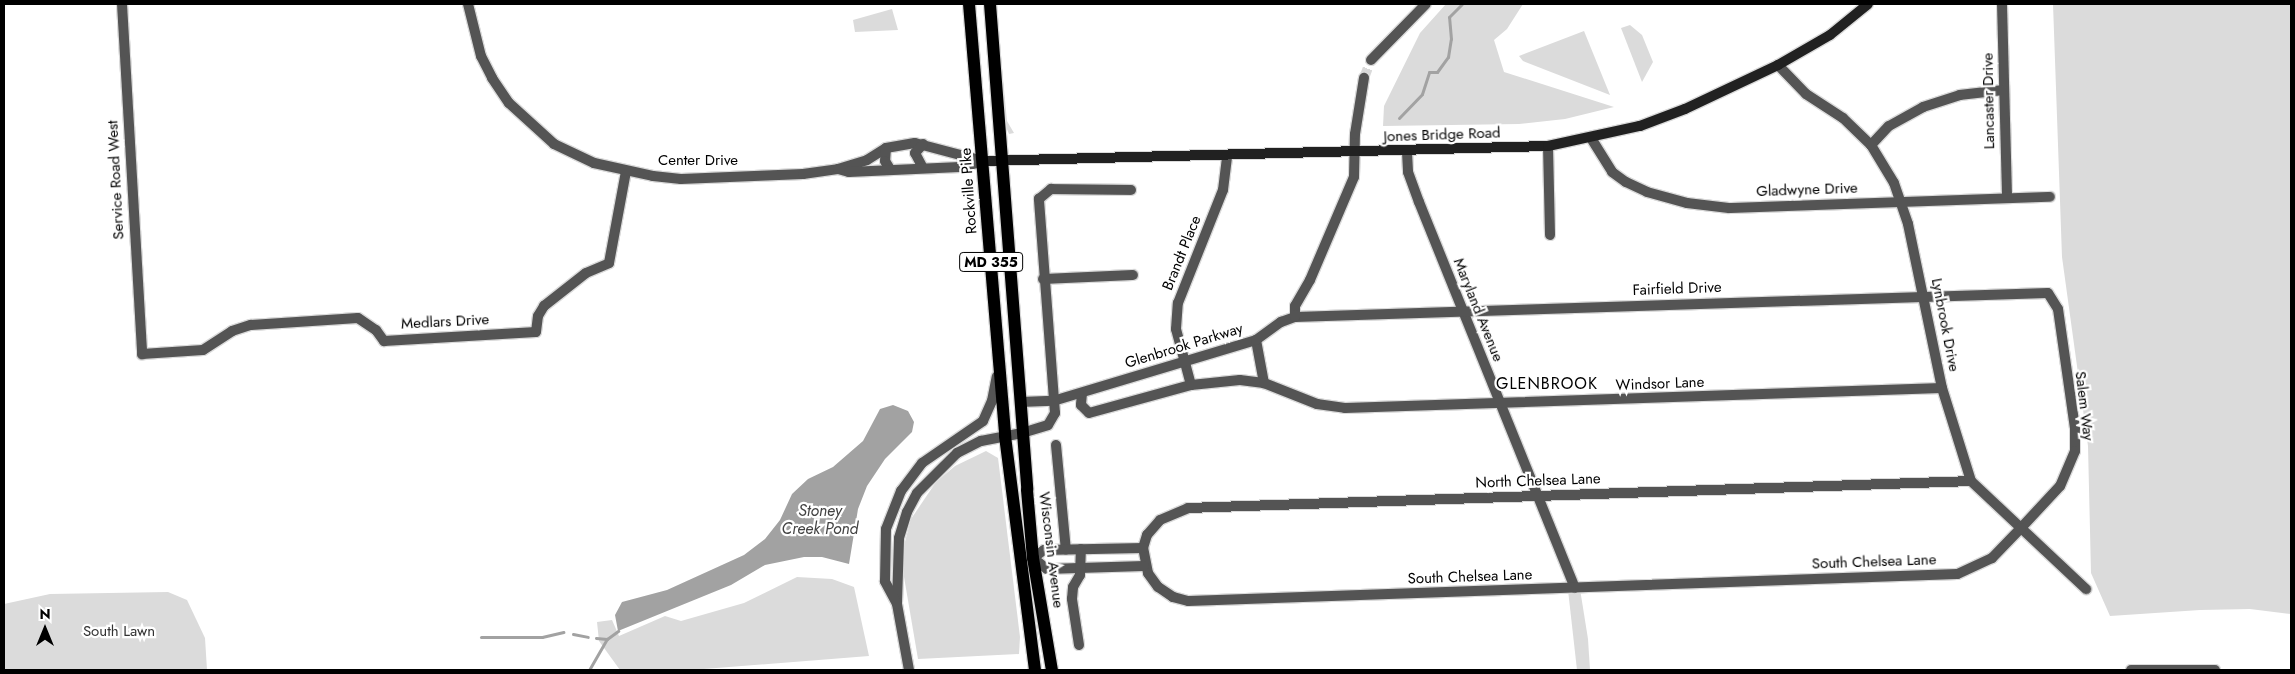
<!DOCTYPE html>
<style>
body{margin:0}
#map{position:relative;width:2295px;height:674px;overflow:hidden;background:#fff;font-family:Jost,sans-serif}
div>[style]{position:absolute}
.green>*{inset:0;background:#dbdbdb}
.water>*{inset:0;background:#a2a2a2}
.stream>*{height:3px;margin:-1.5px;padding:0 1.5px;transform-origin:1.5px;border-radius:1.5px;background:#a2a2a2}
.minor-tunnel>*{height:10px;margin-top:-5px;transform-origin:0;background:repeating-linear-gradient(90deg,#d9d9d9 0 10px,transparent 0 15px)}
.roads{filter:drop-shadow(1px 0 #dbdbdb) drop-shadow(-1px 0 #dbdbdb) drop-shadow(0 1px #dbdbdb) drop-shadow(0 -1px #dbdbdb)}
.minor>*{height:10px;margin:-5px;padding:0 5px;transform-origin:5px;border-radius:5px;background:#545454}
.tertiary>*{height:10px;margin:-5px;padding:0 5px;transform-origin:5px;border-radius:5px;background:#545454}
.secondary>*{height:10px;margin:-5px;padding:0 5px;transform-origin:5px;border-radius:5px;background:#212121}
.primary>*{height:12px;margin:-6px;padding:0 6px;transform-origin:6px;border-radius:6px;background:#000}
span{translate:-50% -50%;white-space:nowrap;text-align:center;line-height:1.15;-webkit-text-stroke:4.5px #fff;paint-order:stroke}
.shield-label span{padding:1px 4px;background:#fff;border:1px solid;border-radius:4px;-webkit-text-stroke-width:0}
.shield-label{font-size:14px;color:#000;font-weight:700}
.street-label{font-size:15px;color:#000}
.park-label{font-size:15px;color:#323232}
.neighbourhood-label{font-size:16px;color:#000;letter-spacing:1px}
.water-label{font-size:16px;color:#434343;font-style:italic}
.frame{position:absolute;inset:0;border:5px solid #000;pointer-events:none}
.north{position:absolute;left:20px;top:604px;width:50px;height:50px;-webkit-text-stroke:4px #fff;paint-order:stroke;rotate:0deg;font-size:14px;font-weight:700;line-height:20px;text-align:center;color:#000}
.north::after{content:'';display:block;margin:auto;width:18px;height:22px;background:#000;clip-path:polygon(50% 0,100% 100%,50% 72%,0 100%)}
</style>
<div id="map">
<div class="green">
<i style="clip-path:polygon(996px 4px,1007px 121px,1014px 133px,1009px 134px,1006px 127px)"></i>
<i style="clip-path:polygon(1446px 4px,1523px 4px,1507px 29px,1494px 40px,1504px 72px,1614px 107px,1565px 119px,1519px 124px,1383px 126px,1384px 106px,1420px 33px)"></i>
<i style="clip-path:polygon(2053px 4px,2291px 4px,2291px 614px,2250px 609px,2200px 610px,2110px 616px,2091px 573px,2088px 446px,2062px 257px)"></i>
<i style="clip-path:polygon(892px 9px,898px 30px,855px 32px,853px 20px)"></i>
<i style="clip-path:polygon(1630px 25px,1642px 35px,1653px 62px,1642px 82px,1621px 28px)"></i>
<i style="clip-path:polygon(1584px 31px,1610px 95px,1523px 61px,1519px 56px)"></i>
<i style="clip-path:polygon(986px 451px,998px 458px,1020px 637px,1019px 654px,918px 659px,903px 571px,902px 553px,911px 519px,936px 482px,955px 466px)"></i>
<i style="clip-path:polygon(797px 577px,832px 579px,854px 587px,869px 656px,691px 670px,620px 670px,599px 641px,597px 622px,612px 620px,619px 636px,665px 616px,681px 621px,744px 603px)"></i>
<i style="clip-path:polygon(1580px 589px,1588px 639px,1590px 670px,1577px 670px,1568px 590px)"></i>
<i style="clip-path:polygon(168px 592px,187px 600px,205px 638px,207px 670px,4px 670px,4px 604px,50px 594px)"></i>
</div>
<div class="water">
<i style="clip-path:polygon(893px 405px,908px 411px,914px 422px,912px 432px,885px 459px,867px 486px,858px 509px,849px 564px,822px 557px,804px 557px,765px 565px,731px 585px,618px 631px,615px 615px,622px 602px,667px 590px,744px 555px,765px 539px,780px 520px,792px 494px,808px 479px,833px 467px,863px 441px,880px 409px)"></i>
</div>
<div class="stream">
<i style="left:1399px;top:118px;width:33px;rotate:-46deg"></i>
<i style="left:1422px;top:94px;width:23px;rotate:-72deg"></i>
<i style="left:1429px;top:72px;width:8px"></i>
<i style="left:1437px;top:72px;width:19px;rotate:-54deg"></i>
<i style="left:1448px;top:57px;width:18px;rotate:-81deg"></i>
<i style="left:1451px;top:39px;width:22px;rotate:-95deg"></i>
<i style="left:1449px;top:17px;width:18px;rotate:-45deg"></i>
<i style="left:573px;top:634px;width:15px;rotate:11deg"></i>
<i style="left:481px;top:637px;width:61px"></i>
<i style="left:542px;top:637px;width:22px;rotate:-13deg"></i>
<i style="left:596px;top:638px;width:11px;rotate:5deg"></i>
<i style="left:589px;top:670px;width:36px;rotate:-60deg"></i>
<i style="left:607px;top:639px;width:14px;rotate:-36deg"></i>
</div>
<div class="minor-tunnel">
<i style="left:1364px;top:78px;width:19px;rotate:-69deg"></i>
</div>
<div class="roads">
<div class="minor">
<i style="left:122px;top:4px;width:351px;rotate:86.7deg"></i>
<i style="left:142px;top:354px;width:61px;rotate:-3.8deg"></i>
<i style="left:203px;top:350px;width:35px;rotate:-33deg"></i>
<i style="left:232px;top:331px;width:20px;rotate:-18deg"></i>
<i style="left:251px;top:325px;width:107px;rotate:-3.7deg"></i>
<i style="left:358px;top:318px;width:22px;rotate:34deg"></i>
<i style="left:376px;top:330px;width:14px;rotate:54deg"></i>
<i style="left:384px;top:341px;width:152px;rotate:-3.4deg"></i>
<i style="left:536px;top:332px;width:16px;rotate:-83deg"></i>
<i style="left:538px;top:316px;width:12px;rotate:-59deg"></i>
<i style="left:544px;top:306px;width:53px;rotate:-38.2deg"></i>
<i style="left:586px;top:273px;width:25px;rotate:-23deg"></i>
<i style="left:609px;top:263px;width:94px;rotate:-79.5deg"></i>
<i style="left:468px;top:4px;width:54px;rotate:76deg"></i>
<i style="left:481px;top:56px;width:25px;rotate:63deg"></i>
<i style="left:492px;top:78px;width:30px;rotate:56deg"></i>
<i style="left:509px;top:103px;width:61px;rotate:42.3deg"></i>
<i style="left:554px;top:144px;width:44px;rotate:25.4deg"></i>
<i style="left:594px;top:163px;width:60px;rotate:12.4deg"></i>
<i style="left:653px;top:176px;width:28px;rotate:6deg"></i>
<i style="left:681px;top:179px;width:122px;rotate:-2.3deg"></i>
<i style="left:803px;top:174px;width:35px;rotate:-8deg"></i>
<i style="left:838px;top:169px;width:30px;rotate:-17deg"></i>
<i style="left:867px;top:160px;width:22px;rotate:-32deg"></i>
<i style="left:886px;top:148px;width:29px;rotate:-10deg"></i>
<i style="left:915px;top:143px;width:70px;rotate:14.8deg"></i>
<i style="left:2002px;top:4px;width:194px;rotate:88.5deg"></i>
<i style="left:1371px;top:60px;width:78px;rotate:-45.5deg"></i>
<i style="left:1778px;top:65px;width:40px;rotate:46deg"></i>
<i style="left:1806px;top:94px;width:44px;rotate:33deg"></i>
<i style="left:1843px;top:118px;width:39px;rotate:44deg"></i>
<i style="left:1871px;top:145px;width:44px;rotate:58.8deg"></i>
<i style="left:1894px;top:183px;width:43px;rotate:71.1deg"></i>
<i style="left:1908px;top:224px;width:167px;rotate:78.3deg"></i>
<i style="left:1942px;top:388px;width:97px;rotate:72.7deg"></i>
<i style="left:1971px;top:481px;width:158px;rotate:43.2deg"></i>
<i style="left:1591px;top:138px;width:40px;rotate:58deg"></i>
<i style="left:1612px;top:172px;width:17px;rotate:36deg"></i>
<i style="left:1626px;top:182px;width:23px;rotate:25deg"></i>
<i style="left:1647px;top:192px;width:41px;rotate:15.4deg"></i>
<i style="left:1687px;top:203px;width:42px;rotate:6.8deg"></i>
<i style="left:1729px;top:208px;width:321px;rotate:-2deg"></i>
<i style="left:1871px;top:145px;width:26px;rotate:-47deg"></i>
<i style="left:1889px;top:126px;width:39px;rotate:-29deg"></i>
<i style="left:1923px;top:107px;width:39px;rotate:-18deg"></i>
<i style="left:1960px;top:95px;width:43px;rotate:-6.6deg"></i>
<i style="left:1548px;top:146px;width:89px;rotate:88.7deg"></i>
<i style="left:886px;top:148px;width:13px;rotate:94deg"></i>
<i style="left:885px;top:161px;width:9px;rotate:58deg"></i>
<i style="left:1407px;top:152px;width:20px;rotate:87deg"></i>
<i style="left:1408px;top:172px;width:32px;rotate:70deg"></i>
<i style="left:1419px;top:202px;width:416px;rotate:68deg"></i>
<i style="left:923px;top:168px;width:17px;rotate:-118deg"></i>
<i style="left:915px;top:153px;width:12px;rotate:-48deg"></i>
<i style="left:838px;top:169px;width:11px;rotate:15deg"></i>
<i style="left:849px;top:172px;width:111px;rotate:-2.6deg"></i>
<i style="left:960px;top:167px;width:22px;rotate:-13deg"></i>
<i style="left:1043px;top:279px;width:90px;rotate:-2.5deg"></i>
<i style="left:1295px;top:317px;width:753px;rotate:-1.83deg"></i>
<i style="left:2048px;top:293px;width:19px;rotate:58deg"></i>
<i style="left:2058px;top:309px;width:121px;rotate:81.9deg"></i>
<i style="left:2075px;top:429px;width:22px;rotate:90deg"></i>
<i style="left:2075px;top:451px;width:38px;rotate:113deg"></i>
<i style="left:2060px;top:486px;width:57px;rotate:132.9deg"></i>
<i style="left:2021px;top:528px;width:42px;rotate:134deg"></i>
<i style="left:1992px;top:558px;width:38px;rotate:155deg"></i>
<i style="left:1957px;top:574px;width:769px;rotate:177.99deg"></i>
<i style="left:1188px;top:601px;width:16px;rotate:-165deg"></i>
<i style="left:1173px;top:597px;width:18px;rotate:-146deg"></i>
<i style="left:1158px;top:587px;width:17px;rotate:-126deg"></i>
<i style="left:1148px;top:573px;width:25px;rotate:-101deg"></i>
<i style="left:1143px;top:548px;width:14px;rotate:-73deg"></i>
<i style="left:1147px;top:535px;width:20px;rotate:-49deg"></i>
<i style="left:1160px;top:520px;width:30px;rotate:-23deg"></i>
<i style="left:1188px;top:508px;width:783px;rotate:-1.97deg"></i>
<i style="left:1256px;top:340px;width:44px;rotate:79.5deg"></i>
<i style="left:1191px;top:385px;width:58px;rotate:-105deg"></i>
<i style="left:1176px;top:329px;width:26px;rotate:-86deg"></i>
<i style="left:1178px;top:303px;width:122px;rotate:-68.3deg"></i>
<i style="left:1223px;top:190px;width:33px;rotate:-83deg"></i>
<i style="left:1082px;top:393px;width:12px;rotate:95deg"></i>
<i style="left:1081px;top:405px;width:11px;rotate:45deg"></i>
<i style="left:1089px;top:413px;width:106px;rotate:-15.4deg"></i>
<i style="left:1191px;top:385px;width:49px;rotate:-5.8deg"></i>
<i style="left:1240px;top:380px;width:24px;rotate:7deg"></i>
<i style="left:1264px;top:383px;width:57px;rotate:21.6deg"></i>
<i style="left:1317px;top:404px;width:28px;rotate:8deg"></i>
<i style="left:1345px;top:408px;width:597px;rotate:-1.92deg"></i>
<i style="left:1020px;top:402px;width:33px;rotate:-2deg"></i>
<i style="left:1053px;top:401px;width:212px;rotate:-16.7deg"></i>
<i style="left:1256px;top:340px;width:31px;rotate:-36deg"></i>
<i style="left:1281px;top:322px;width:15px;rotate:-20deg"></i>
<i style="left:1295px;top:317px;width:11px;rotate:-90deg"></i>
<i style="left:1295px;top:306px;width:30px;rotate:-60deg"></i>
<i style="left:1310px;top:280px;width:112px;rotate:-66.9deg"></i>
<i style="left:1354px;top:177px;width:43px;rotate:-88.7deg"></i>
<i style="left:1355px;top:134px;width:57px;rotate:-80.9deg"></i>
<i style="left:1022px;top:433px;width:27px;rotate:-17deg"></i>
<i style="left:1048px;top:425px;width:14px;rotate:-60deg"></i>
<i style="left:1055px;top:413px;width:215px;rotate:-94.3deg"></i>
<i style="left:1039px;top:199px;width:16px;rotate:-40deg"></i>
<i style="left:1051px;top:189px;width:80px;rotate:0.7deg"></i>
<i style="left:1056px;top:445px;width:105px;rotate:84.6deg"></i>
<i style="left:1143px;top:548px;width:99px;rotate:178.8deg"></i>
<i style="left:1044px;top:550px;width:14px;rotate:144deg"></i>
<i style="left:1033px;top:558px;width:18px;rotate:38deg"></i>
<i style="left:1047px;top:569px;width:97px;rotate:-1.8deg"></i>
<i style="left:1079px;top:645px;width:47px;rotate:-98.7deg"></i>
<i style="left:1072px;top:599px;width:12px;rotate:-85deg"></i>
<i style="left:1073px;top:587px;width:14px;rotate:-60deg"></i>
<i style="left:1080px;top:575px;width:26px;rotate:-88deg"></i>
<i style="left:2131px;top:670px;width:84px"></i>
</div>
<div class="tertiary">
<i style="left:897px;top:603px;width:65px;rotate:-88.2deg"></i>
<i style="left:899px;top:538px;width:27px;rotate:-73deg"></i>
<i style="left:907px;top:512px;width:21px;rotate:-62deg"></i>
<i style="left:917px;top:493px;width:57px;rotate:-45deg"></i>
<i style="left:957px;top:453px;width:27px;rotate:-27deg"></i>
<i style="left:981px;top:441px;width:42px;rotate:-11deg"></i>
<i style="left:909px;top:670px;width:67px;rotate:-100.3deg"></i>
<i style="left:897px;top:604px;width:26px;rotate:-118deg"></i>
<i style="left:885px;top:581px;width:52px;rotate:-88.9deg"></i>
<i style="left:886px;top:529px;width:41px;rotate:-68.5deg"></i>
<i style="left:901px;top:491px;width:35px;rotate:-53deg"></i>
<i style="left:922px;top:463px;width:74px;rotate:-34.5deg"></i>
<i style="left:983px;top:421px;width:22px;rotate:-66deg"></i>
<i style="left:992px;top:401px;width:25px;rotate:-79deg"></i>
</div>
<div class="secondary">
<i style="left:983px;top:161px;width:565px;rotate:-1.52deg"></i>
<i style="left:1548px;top:146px;width:94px;rotate:-12.3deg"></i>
<i style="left:1640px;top:126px;width:48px;rotate:-20.7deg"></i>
<i style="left:1685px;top:109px;width:103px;rotate:-25.3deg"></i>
<i style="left:1778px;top:65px;width:60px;rotate:-30deg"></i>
<i style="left:1830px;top:35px;width:49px;rotate:-39.2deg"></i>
</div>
<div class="primary">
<i style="left:969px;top:4px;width:433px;rotate:85.2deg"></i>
<i style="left:1005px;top:436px;width:236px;rotate:82.7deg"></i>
<i style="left:990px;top:4px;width:487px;rotate:85.6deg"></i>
<i style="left:1027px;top:490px;width:68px;rotate:85deg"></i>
<i style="left:1033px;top:558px;width:114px;rotate:80.4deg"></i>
</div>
</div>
<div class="shield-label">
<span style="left:991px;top:262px">MD 355</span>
</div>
<div class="street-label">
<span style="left:1989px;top:101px;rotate:-91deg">Lancaster Drive</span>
<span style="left:1442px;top:135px;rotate:-2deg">Jones Bridge Road</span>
<span style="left:698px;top:161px">Center Drive</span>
<span style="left:116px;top:180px;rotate:-93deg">Service Road West</span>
<span style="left:1807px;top:190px;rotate:-2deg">Gladwyne Drive</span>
<span style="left:969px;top:191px;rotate:-94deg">Rockville Pike</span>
<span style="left:1182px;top:253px;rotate:-68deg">Brandt Place</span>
<span style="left:1677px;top:289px;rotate:-2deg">Fairfield Drive</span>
<span style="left:1478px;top:310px;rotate:68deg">Maryland Avenue</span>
<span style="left:445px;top:322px;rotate:-3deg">Medlars Drive</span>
<span style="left:1945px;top:325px;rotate:79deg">Lynbrook Drive</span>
<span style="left:1184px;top:346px;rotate:-17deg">Glenbrook Parkway</span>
<span style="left:1660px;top:384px;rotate:-2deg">Windsor Lane</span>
<span style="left:2084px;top:406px;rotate:83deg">Salem Way</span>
<span style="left:1538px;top:481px;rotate:-2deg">North Chelsea Lane</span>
<span style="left:1051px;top:550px;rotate:83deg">Wisconsin Avenue</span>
<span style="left:1874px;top:562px;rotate:-2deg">South Chelsea Lane</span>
<span style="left:1470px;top:577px;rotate:-2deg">South Chelsea Lane</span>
</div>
<div class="park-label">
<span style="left:119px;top:632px">South Lawn</span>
</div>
<div class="neighbourhood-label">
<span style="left:1547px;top:384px">GLENBROOK</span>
</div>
<div class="water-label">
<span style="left:820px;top:520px">Stoney<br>Creek Pond</span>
</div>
<div class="frame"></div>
<div class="north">N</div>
</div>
